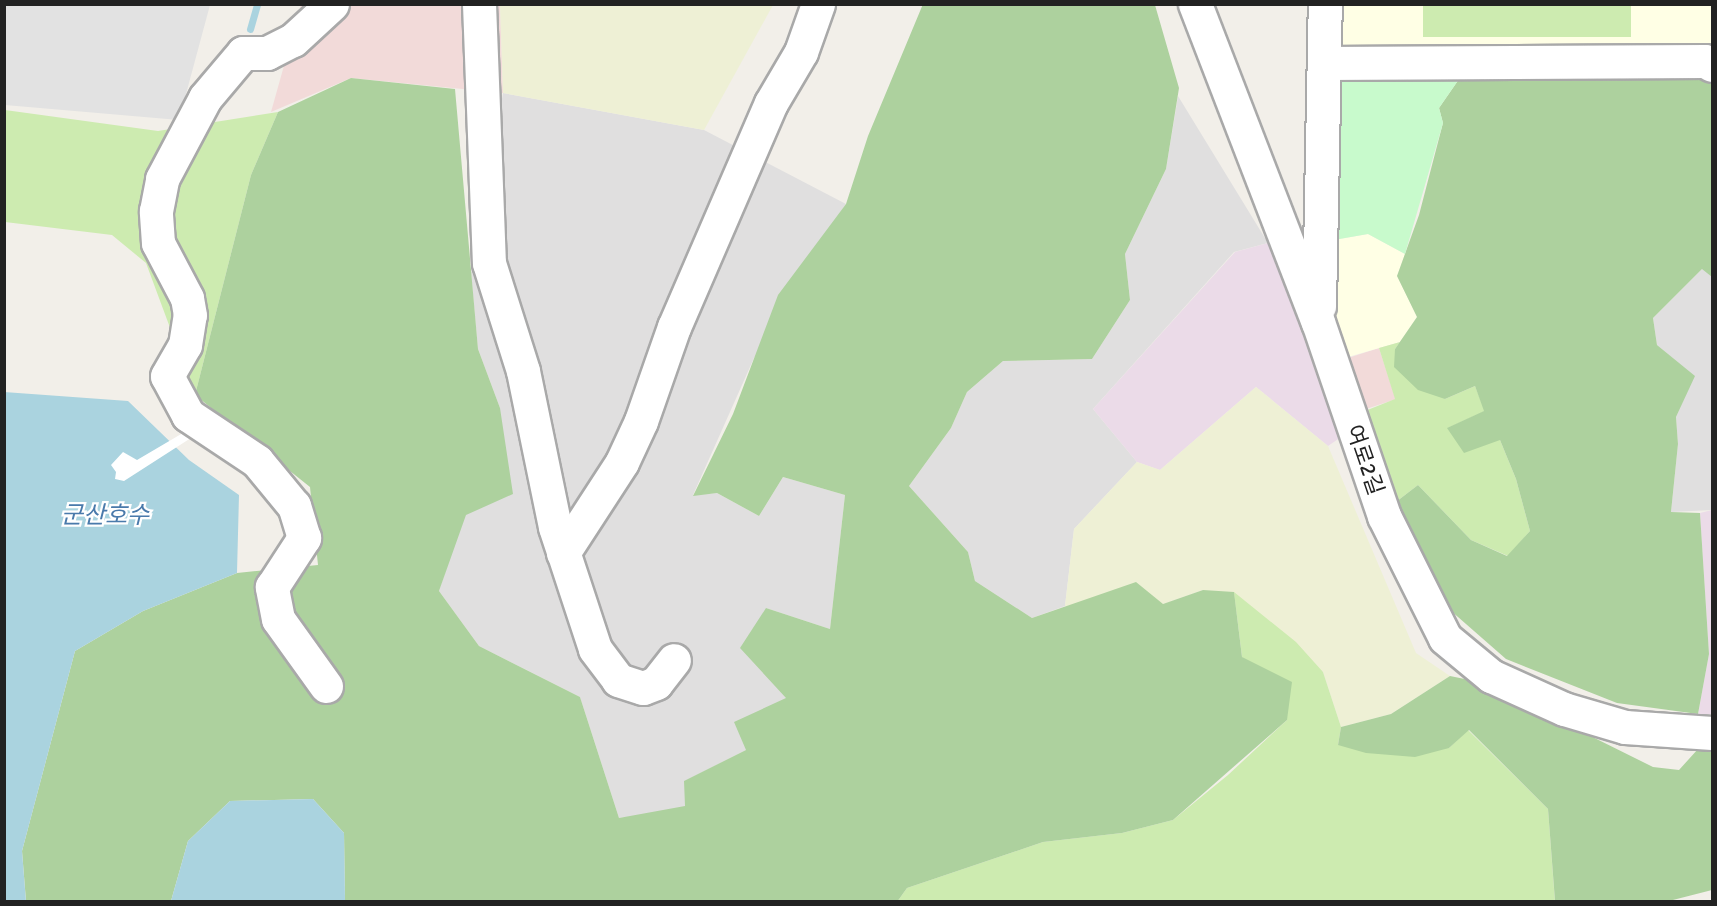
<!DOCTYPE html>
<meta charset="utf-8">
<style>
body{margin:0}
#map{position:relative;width:1717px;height:906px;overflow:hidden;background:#f2efe9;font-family:Signika,"Noto Sans KR",sans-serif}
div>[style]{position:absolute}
.residential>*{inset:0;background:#e0dfdf}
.commercial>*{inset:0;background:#f2dad9;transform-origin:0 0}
.industrial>*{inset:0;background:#ebdbe8}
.education>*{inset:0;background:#ffffe5;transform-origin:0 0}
.farmland>*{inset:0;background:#eef0d5}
.grass>*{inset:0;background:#cdebb0;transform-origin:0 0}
.forest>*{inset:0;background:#add19e}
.park>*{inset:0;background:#c8facc}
.parking>*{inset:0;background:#e2e2e2}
.water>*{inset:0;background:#aad3df}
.pier>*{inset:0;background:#fff}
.stream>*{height:7px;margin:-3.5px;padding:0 3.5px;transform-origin:3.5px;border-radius:3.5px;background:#aad3df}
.roads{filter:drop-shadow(2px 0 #a9a9a9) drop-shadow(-2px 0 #a9a9a9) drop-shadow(0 2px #a9a9a9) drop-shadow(0 -2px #a9a9a9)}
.minor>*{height:33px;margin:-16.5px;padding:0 16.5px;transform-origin:16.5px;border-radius:16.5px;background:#fff}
span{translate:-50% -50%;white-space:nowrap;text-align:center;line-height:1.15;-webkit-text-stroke:4.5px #fff;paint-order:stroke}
.street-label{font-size:22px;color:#222}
.water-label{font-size:24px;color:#4a7aab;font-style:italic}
.frame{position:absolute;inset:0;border:6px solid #222;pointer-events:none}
</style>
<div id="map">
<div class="residential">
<i style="clip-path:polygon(503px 93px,704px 130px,846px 204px,815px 250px,754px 358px,693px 495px,717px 493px,759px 516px,783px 477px,845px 495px,830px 629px,766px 608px,787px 698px,746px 750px,685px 781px,685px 807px,663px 813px,619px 818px,580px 697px,479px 646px,439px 591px,500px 408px,478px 349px,471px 273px)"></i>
<i style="clip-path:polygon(1178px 96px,1268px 243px,1234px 252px,1093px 409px,1137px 462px,1074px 529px,1065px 606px,1032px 618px,975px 581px,968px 552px,909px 486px,951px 428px,967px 392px,1003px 361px,1092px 359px,1130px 300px,1125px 254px,1166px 169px)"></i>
<i style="clip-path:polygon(1703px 268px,1712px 277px,1712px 510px,1671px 512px,1678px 444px,1676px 417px,1694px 376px,1657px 345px,1653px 318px)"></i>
</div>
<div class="commercial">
<i style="clip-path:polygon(301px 5px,500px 5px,503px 93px,351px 78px,271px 112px)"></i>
<i style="left:1379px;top:348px;width:54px;height:40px;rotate:72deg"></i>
</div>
<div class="industrial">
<i style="clip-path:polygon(1268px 243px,1301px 304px,1347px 433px,1328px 446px,1256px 387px,1160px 470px,1137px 462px,1093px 409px,1235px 252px)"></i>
<i style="clip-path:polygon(1712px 510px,1712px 714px,1698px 714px,1709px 654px,1700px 513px)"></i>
</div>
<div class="education">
<i style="left:1334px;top:5px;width:378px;height:49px"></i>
<i style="clip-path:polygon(1368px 234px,1405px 254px,1397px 276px,1417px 317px,1400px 342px,1341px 359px,1331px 321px,1328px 241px)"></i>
</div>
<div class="farmland">
<i style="clip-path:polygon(500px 5px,500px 4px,773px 5px,704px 130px,503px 93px)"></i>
<i style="clip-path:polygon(1256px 387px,1328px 446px,1416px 653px,1450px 676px,1391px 714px,1341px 727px,1323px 672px,1203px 590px,1163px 604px,1065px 606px,1074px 529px,1137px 462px,1160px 470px)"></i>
</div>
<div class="grass">
<i style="left:1423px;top:5px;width:208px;height:32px"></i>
<i style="clip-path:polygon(5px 110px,158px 131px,278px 112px,251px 175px,195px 395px,146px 263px,112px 235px,5px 222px)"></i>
<i style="clip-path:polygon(1400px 342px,1395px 349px,1445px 399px,1475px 386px,1485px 411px,1448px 428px,1500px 440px,1516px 479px,1530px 531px,1508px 556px,1471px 540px,1418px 485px,1392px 505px,1360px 413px,1395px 399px,1379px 348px)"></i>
<i style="clip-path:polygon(1234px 592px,1296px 642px,1323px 672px,1341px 727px,1338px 745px,1449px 748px,1468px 730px,1548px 809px,1555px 902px,897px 902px,907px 888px,1043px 842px,1122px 833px,1173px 820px,1228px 775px,1287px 720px,1242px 657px)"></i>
</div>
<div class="forest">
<i style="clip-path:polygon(923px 4px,1155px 5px,1179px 88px,1166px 169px,1125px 254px,1130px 300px,1092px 359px,1003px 361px,967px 392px,951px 428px,909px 486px,968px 552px,975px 581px,1032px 618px,1136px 582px,1163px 604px,1203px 590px,1234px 592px,1242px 657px,1292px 682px,1287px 720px,1173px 820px,1122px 833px,1043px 842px,907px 888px,897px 902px,345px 901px,344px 833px,313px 799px,230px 801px,188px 841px,171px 901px,26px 901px,22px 851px,75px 651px,143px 611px,237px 573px,318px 565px,310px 487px,195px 395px,251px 175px,278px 112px,351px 78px,455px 89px,478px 349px,500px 408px,513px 494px,466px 515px,439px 591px,479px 646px,580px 697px,619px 818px,685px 806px,684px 781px,746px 750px,734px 722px,786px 698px,740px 648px,766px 608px,830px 629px,845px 495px,783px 477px,759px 516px,717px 493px,693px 496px,733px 414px,778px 295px,846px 204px,868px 136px)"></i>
<i style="clip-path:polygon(1466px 69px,1712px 73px,1712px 277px,1702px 269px,1653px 318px,1657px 345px,1695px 376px,1676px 417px,1678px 444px,1671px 512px,1700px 513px,1709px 654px,1698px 714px,1617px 703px,1506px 659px,1434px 596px,1392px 505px,1418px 485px,1471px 540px,1507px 556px,1530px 531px,1516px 479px,1500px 440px,1464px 453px,1447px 428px,1484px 411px,1475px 386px,1445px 399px,1418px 390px,1394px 367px,1395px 349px,1417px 317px,1397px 276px,1419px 215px,1443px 123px,1439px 108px)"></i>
<i style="clip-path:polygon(1450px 676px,1484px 683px,1653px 767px,1679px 770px,1698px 749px,1712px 746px,1712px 890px,1669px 901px,1555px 901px,1548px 809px,1469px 730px,1449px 748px,1415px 757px,1366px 753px,1338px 745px,1341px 727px,1391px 714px)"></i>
</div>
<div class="park">
<i style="clip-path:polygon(1466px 69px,1439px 108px,1443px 123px,1405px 254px,1368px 234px,1328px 241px,1340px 75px)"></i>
</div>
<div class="parking">
<i style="clip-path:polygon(4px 5px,210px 5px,179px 120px,5px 105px)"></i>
</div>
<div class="water">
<i style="clip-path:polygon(4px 392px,128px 401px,189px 460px,239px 495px,237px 573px,143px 611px,75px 651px,22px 851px,26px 902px,4px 901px)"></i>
<i style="clip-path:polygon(313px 799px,344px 833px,345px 901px,171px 901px,188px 841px,230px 801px)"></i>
</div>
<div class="pier">
<i style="clip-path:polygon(188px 430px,194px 436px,124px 481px,115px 479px,116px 472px,111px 465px,123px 452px,137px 460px)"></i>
</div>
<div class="stream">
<i style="left:250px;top:29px;width:26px;rotate:-74deg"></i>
</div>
<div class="roads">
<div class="minor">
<i style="left:479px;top:4px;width:259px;rotate:87.8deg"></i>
<i style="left:489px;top:263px;width:113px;rotate:72.5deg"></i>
<i style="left:523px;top:371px;width:159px;rotate:78.4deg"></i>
<i style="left:555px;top:527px;width:128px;rotate:71.8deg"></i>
<i style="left:595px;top:649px;width:39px;rotate:53deg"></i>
<i style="left:618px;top:680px;width:26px;rotate:18deg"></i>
<i style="left:643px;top:688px;width:14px;rotate:-21deg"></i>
<i style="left:656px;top:683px;width:29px;rotate:-52deg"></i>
<i style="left:1195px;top:4px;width:341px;rotate:68.9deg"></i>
<i style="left:1318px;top:322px;width:205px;rotate:71.2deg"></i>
<i style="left:1384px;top:516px;width:136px;rotate:63.4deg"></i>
<i style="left:1445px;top:638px;width:60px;rotate:39.6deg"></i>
<i style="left:1491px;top:676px;width:80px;rotate:24.3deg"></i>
<i style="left:1564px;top:709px;width:64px;rotate:16.4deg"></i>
<i style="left:1625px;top:727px;width:87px;rotate:3.9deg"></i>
<i style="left:1325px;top:63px;width:380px;rotate:-0.3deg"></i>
<i style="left:1705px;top:61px;width:8px;rotate:30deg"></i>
<i style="left:1319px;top:306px;width:302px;rotate:-88.9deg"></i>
<i style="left:563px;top:553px;width:108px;rotate:-57deg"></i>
<i style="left:622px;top:462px;width:45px;rotate:-65.1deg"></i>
<i style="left:641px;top:421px;width:100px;rotate:-70.7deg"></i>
<i style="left:674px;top:327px;width:244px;rotate:-66.6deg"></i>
<i style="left:771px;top:103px;width:59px;rotate:-59.5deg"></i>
<i style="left:801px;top:52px;width:51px;rotate:-70.5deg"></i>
<i style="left:326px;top:686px;width:82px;rotate:-125.6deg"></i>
<i style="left:278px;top:619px;width:33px;rotate:-101deg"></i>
<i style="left:272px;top:587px;width:59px;rotate:-56.9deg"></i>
<i style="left:304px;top:538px;width:34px;rotate:-107deg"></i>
<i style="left:294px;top:506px;width:58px;rotate:-129.4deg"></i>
<i style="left:257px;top:461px;width:83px;rotate:-146.3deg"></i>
<i style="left:188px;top:415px;width:44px;rotate:-118.3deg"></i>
<i style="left:167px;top:376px;width:36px;rotate:-60deg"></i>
<i style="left:185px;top:345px;width:30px;rotate:-81deg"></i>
<i style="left:190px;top:315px;width:17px;rotate:-100deg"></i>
<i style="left:187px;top:298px;width:62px;rotate:-117.8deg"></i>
<i style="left:158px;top:243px;width:32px;rotate:-94deg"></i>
<i style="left:156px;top:211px;width:33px;rotate:-79deg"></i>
<i style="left:162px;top:179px;width:92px;rotate:-62deg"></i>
<i style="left:205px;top:98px;width:59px;rotate:-49.8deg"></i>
<i style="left:243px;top:53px;width:24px"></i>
<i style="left:267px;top:53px;width:29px;rotate:-27deg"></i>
<i style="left:293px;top:40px;width:53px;rotate:-42.7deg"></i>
</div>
</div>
<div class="street-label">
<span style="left:1365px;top:460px;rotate:71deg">여로2길</span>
</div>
<div class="water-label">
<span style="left:105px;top:516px">군산호수</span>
</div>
<div class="frame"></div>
</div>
